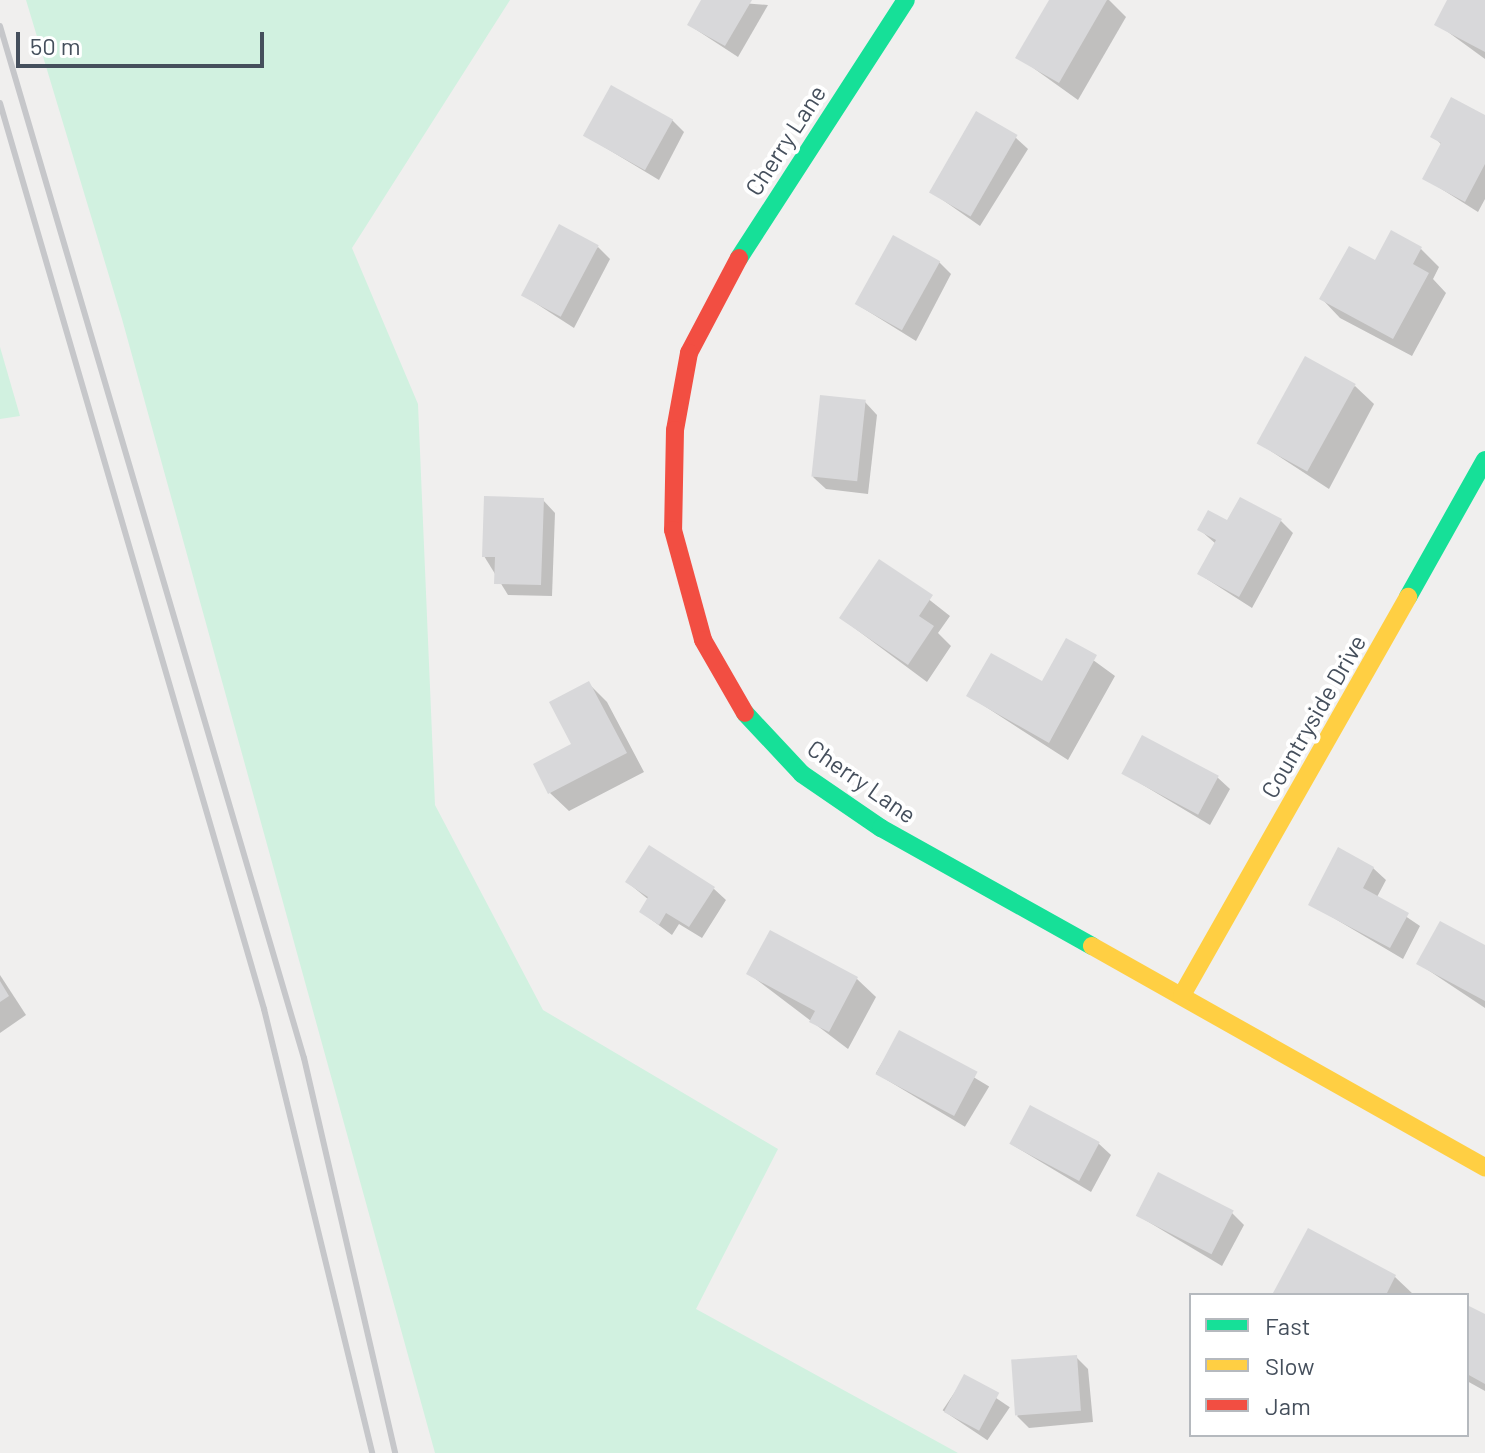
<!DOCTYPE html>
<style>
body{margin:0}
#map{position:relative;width:1485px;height:1453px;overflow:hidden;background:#f0efee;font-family:Barlow,sans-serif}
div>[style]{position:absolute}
.green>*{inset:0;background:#d1f1e0}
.shadow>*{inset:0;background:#0003;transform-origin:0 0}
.building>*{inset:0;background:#d8d8da;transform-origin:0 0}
.fast>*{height:18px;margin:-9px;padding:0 9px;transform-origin:9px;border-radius:9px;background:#16e098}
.slow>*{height:18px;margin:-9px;padding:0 9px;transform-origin:9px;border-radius:9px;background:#ffcf43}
.jam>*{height:18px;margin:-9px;padding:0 9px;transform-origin:9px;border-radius:9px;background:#f24e42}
.rail>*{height:6px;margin:-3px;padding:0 3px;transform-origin:3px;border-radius:3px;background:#c6c7ca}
span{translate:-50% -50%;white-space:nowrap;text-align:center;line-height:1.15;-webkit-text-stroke:8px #fff;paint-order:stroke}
.street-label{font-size:24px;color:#454f5c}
.legend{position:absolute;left:1189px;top:1293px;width:280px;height:144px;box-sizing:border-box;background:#fff;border:2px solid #b5b9be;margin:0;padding:10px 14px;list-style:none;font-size:24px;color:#454f5c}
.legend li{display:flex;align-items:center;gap:16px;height:40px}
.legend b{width:40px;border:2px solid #b5b9be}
.scale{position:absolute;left:16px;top:32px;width:248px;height:36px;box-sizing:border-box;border:4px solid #454f5c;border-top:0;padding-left:10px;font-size:24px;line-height:28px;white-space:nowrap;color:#454f5c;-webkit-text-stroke:6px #fff;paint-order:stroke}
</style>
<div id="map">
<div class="green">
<i style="clip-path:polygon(26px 0,510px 0,352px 248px,418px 404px,435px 805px,543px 1010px,778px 1149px,696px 1309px,958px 1453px,435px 1453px,122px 319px)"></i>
<i style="clip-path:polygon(0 347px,20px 416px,0 419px)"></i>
</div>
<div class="shadow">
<i style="clip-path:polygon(703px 0,768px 5px,738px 57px,689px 25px)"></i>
<i style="clip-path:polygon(1051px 0,1109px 0,1126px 17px,1078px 100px,1018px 57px)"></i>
<i style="clip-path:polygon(1449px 0,1485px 0,1485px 59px,1437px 24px)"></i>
<i style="clip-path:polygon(1485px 117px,1485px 199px,1478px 212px,1424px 178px,1442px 145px,1433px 136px)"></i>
<i style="clip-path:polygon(672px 120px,684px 132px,659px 180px,586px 136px)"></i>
<i style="clip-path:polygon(1015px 137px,1028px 149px,980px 226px,930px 191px)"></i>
<i style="clip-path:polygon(598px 247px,610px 259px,574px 328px,523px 295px)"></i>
<i style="clip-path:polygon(1421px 249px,1439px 267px,1433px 279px,1446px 293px,1412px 356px,1340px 318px,1322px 299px,1376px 262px)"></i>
<i style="clip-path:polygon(939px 262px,951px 274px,916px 341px,858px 305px)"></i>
<i style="clip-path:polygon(1355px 386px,1374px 404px,1329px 489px,1260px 444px)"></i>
<i style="clip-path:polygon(865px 402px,877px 415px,868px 494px,826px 489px,813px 477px)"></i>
<i style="clip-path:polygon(543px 500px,555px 513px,552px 596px,508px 595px,484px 556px)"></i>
<i style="clip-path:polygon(1281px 521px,1293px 533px,1252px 608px,1199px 574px,1216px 544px,1200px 530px)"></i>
<i style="clip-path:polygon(880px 561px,950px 616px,938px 633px,951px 646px,927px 682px,841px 618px)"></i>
<i style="clip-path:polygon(1067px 641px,1115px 676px,1068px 760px,969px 696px,1043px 683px)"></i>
<i style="clip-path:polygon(589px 684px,607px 702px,644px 772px,569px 811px,550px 793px,573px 745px)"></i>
<i style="clip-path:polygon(1123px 773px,1217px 777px,1230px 789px,1210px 825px)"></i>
<i style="clip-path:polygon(1373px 868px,1386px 880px,1377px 897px,1420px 926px,1403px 959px,1310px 904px)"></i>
<i style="clip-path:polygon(627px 882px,713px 888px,726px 900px,702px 938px,679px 924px,672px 935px,641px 912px,649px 900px)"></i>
<i style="clip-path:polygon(771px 932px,857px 979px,876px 997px,848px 1049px,749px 974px)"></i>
<i style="clip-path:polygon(1485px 947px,1485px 1008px,1419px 964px)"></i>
<i style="clip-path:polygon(0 975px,26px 1015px,0 1033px)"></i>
<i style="left:900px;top:1033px;width:104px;height:47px;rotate:31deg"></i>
<i style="clip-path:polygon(1098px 1143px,1111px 1155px,1091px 1192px,1011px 1144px)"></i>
<i style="clip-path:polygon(1232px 1213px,1244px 1225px,1222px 1266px,1137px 1215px)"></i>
<i style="clip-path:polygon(1309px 1231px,1395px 1277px,1414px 1295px,1278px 1295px)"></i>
<i style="clip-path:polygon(1467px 1307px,1485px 1316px,1485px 1391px,1467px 1381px)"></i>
<i style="clip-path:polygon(1076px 1357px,1088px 1369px,1093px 1422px,1029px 1428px,1017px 1416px)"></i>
<i style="left:965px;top:1377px;width:54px;height:40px;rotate:34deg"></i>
</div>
<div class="building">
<i style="clip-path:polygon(701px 0,752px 0,725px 46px,687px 25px)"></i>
<i style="clip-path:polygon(1049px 0,1107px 0,1059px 83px,1015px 58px)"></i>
<i style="clip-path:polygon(1447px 0,1485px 0,1485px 52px,1434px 25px)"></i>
<i style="left:611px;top:85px;width:71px;height:58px;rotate:29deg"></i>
<i style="clip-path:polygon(1451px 97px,1485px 115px,1485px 164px,1465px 202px,1422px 179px,1441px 143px,1430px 137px)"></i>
<i style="left:976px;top:111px;width:48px;height:94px;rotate:30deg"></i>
<i style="left:559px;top:224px;width:45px;height:81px;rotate:28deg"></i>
<i style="clip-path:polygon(1391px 230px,1422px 247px,1413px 264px,1429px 273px,1393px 339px,1319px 299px,1349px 246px,1375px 260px)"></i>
<i style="left:893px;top:235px;width:54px;height:79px;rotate:29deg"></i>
<i style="left:1305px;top:356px;width:58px;height:100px;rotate:29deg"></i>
<i style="left:820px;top:395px;width:46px;height:82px;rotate:6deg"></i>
<i style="clip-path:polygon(484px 496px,544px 498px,541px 585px,494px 584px,495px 557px,482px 557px)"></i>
<i style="clip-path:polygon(1240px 497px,1282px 519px,1239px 597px,1197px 574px,1216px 540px,1197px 530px,1208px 510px,1227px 520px)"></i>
<i style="clip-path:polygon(879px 559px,933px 595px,919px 616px,934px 626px,908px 665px,839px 618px)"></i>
<i style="clip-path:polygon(1066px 638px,1097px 655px,1049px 743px,966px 696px,991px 653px,1042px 681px)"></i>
<i style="clip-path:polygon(589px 681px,627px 753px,548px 794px,533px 764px,571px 744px,549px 702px)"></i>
<i style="left:1142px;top:735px;width:87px;height:44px;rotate:28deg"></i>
<i style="clip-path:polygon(649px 845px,715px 887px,689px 927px,666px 913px,659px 925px,639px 912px,648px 897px,625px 882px)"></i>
<i style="clip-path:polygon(1338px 847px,1374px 867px,1363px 888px,1409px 913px,1390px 948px,1308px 905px)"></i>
<i style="clip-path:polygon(1440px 921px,1485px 945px,1485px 1001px,1416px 964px)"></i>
<i style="clip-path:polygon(770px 930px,858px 977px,829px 1032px,809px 1022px,815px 1011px,746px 974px)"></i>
<i style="clip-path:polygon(0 981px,9px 996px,0 1002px)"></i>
<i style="left:899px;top:1030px;width:89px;height:50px;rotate:28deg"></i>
<i style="left:1030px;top:1105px;width:79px;height:44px;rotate:28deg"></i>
<i style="left:1158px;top:1172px;width:85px;height:49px;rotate:27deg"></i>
<i style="clip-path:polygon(1308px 1228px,1396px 1275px,1386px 1295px,1273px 1293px)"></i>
<i style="clip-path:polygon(1467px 1305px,1485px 1314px,1485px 1384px,1467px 1374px)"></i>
<i style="left:1077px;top:1355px;width:56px;height:66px;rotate:86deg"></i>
<i style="left:964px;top:1374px;width:40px;height:43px;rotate:28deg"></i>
</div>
<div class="fast">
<i style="left:739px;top:258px;width:307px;rotate:-57.1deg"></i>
<i style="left:1408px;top:597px;width:157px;rotate:-60.7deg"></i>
<i style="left:745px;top:713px;width:83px;rotate:46.9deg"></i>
<i style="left:802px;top:774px;width:96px;rotate:34.4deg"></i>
<i style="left:881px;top:828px;width:242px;rotate:29.2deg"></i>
</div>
<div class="slow">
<i style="left:1092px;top:946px;width:451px;rotate:29.4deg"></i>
<i style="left:1182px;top:995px;width:458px;rotate:-60.4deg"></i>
</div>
<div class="jam">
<i style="left:739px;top:258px;width:107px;rotate:117.8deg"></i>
<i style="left:689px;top:353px;width:78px;rotate:100.3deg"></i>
<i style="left:675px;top:430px;width:100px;rotate:91.1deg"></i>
<i style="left:673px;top:530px;width:114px;rotate:74.7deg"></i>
<i style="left:703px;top:640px;width:84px;rotate:60.1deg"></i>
</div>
<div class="rail">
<i style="left:0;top:26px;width:1076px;rotate:73.59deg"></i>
<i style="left:304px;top:1058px;width:405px;rotate:77deg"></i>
<i style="left:0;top:103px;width:944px;rotate:73.75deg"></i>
<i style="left:264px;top:1009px;width:457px;rotate:76.3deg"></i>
</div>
<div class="street-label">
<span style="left:785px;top:140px;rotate:-57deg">Cherry Lane</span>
<span style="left:1313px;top:716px;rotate:-60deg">Countryside Drive</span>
<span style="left:862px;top:781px;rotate:35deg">Cherry Lane</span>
</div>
<ul class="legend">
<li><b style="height:10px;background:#16e098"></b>Fast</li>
<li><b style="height:10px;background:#ffcf43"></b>Slow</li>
<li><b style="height:10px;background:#f24e42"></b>Jam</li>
</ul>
<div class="scale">50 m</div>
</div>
